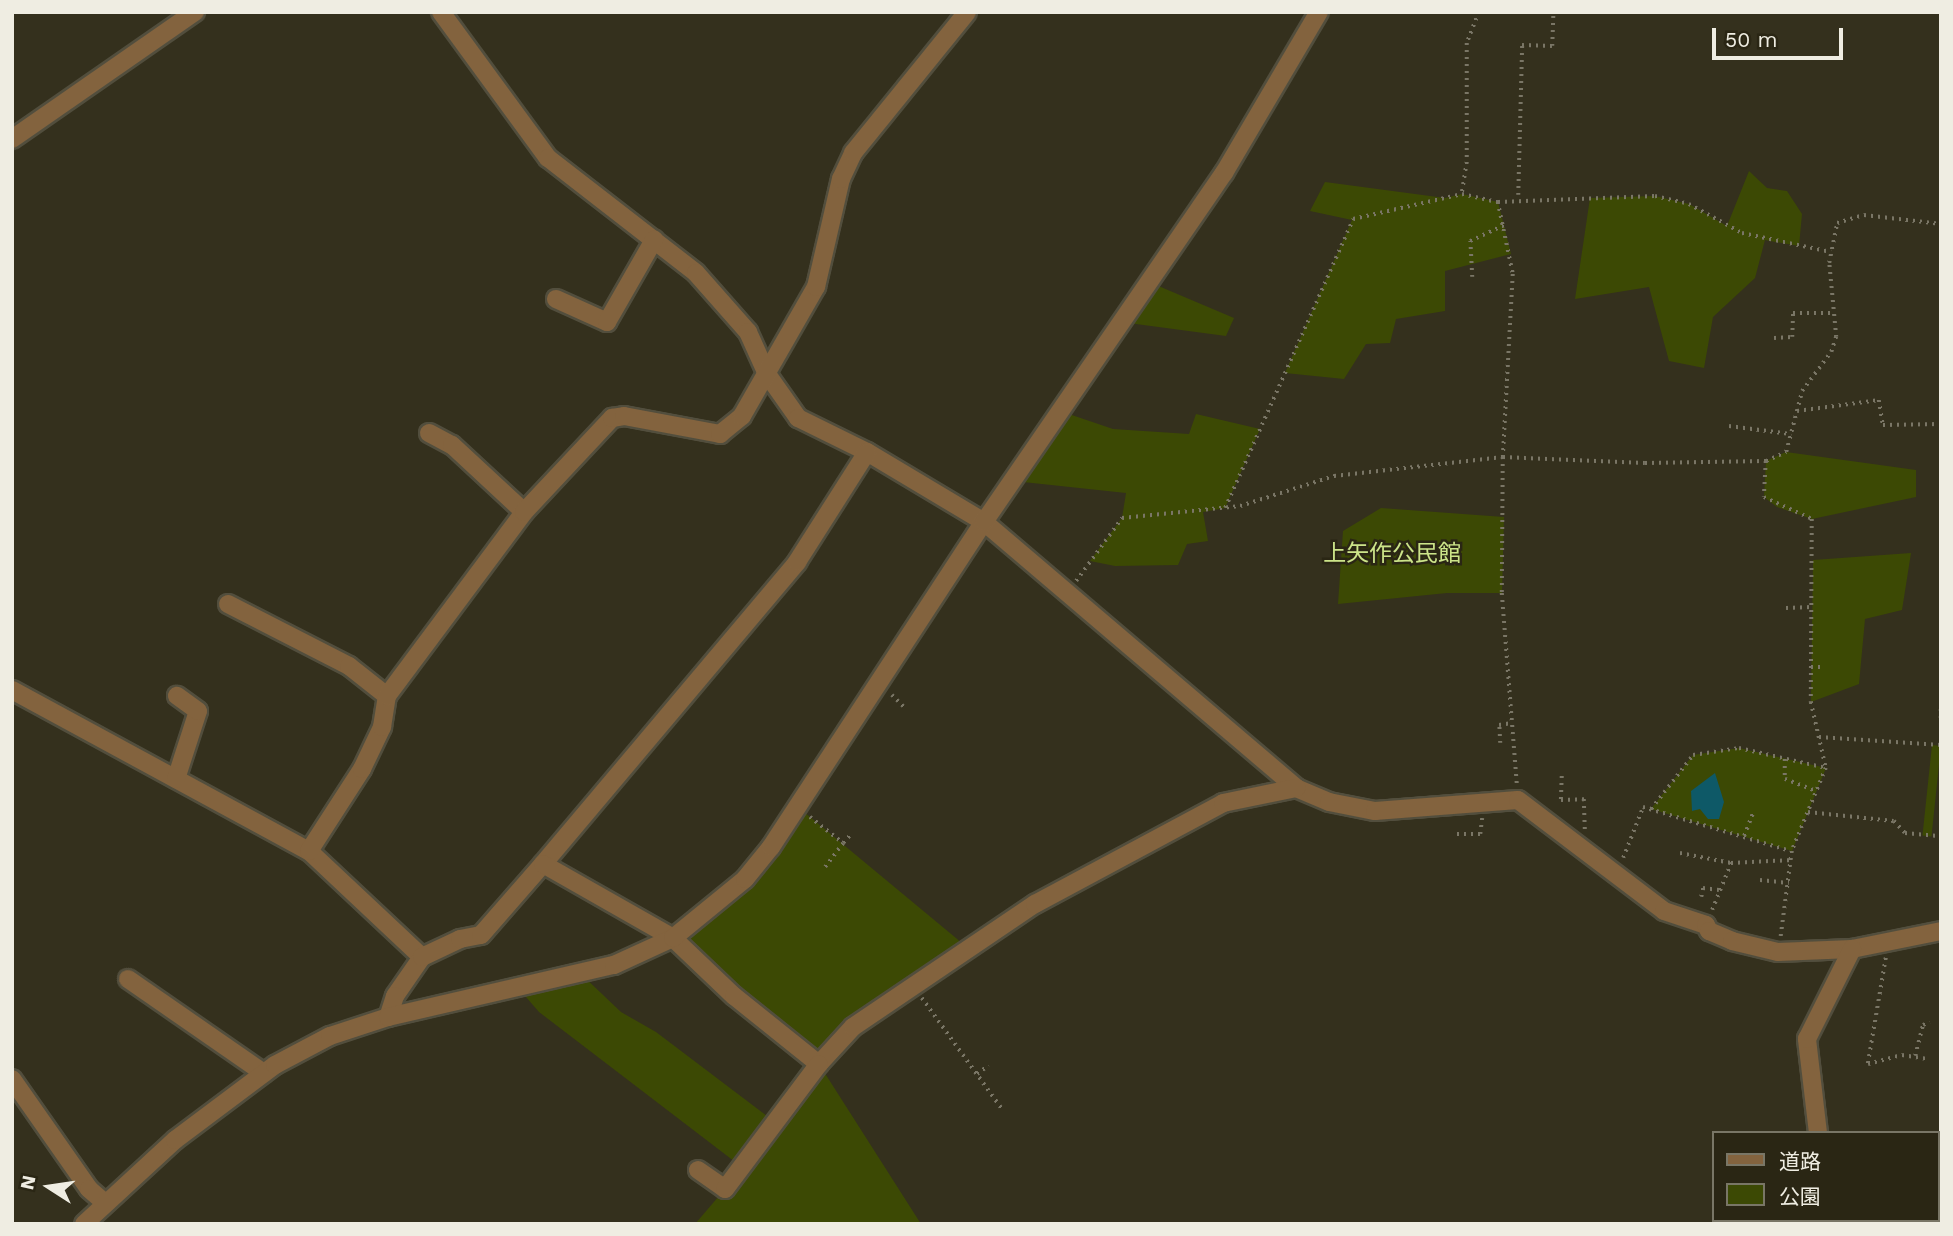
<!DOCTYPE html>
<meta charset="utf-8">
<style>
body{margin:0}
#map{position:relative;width:1953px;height:1236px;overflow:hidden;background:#34301d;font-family:"Work Sans","Noto Sans JP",sans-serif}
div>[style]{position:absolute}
.green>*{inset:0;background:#3c4904;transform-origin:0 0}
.water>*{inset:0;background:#0e5967}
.path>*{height:3.5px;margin-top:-1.75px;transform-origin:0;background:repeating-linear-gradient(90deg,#7a7666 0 2px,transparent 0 7px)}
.roads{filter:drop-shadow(2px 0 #524e3d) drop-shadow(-2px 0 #524e3d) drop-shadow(0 2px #524e3d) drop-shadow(0 -2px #524e3d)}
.minor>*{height:18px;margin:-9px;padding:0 9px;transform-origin:9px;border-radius:9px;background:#83633e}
span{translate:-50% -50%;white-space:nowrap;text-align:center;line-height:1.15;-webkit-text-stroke:5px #2a2614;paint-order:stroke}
.park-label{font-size:23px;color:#cce489}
.frame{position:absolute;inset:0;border:14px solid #efede2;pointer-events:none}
.legend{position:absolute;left:1712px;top:1131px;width:228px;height:91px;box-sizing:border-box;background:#2a2614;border:2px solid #797666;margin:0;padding:9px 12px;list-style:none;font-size:21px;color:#efede2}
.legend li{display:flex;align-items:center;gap:14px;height:35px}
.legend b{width:35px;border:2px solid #797666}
.north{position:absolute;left:14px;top:1152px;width:70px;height:70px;-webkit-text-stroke:5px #2a2614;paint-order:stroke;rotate:282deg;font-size:19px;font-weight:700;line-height:28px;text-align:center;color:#efede2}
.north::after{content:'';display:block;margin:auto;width:24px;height:32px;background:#efede2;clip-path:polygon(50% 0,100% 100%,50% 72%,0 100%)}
.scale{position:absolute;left:1712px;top:28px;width:131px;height:32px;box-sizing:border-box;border:4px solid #efede2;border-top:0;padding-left:9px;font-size:21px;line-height:24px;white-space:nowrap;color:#efede2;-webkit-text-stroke:5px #2a2614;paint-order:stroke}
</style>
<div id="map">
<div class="green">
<i style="clip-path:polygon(1749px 171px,1767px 188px,1787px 191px,1802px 214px,1799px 246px,1765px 240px,1755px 278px,1713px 317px,1704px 368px,1669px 361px,1649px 287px,1575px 299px,1590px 198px,1655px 196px,1689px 204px,1727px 226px)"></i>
<i style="clip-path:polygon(1325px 182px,1445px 198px,1462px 194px,1498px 202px,1511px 254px,1445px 271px,1445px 311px,1396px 319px,1390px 343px,1366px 344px,1344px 379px,1285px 373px,1352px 220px,1310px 211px)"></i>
<i style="clip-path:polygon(1149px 282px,1234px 318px,1226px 336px,1121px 322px)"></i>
<i style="clip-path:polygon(1060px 411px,1113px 429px,1189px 434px,1196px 414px,1260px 429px,1225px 508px,1203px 512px,1208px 541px,1187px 544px,1178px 565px,1115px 566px,1090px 561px,1122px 518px,1126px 493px,1013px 481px)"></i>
<i style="clip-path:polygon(1786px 452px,1916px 470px,1916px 497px,1812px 519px,1777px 507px,1764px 497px,1766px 461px)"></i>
<i style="clip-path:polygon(1381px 508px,1504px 517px,1502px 593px,1447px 593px,1338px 604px,1343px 531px)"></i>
<i style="clip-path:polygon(1911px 553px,1902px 610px,1865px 619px,1859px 684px,1811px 702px,1813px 560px)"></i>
<i style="left:1932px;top:745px;width:9px;height:91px;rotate:6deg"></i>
<i style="clip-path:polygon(1739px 748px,1826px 768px,1792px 851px,1651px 809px,1693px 755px)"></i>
<i style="clip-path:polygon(798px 807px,968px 948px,819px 1064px,921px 1224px,695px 1224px,743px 1168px,539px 1012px,519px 989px,581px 974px,621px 1012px,656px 1032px,775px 1122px,819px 1064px,673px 938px,700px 919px)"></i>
<i style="clip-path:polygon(1937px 1196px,1941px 1224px,1799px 1224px,1798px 1220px,1937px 1220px)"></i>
</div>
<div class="water">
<i style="clip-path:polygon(1715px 773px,1724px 802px,1719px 819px,1708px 819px,1700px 809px,1692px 811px,1691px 791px)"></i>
</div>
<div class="path">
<i style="left:1479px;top:12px;width:33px;rotate:111deg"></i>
<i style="left:1467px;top:43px;width:119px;rotate:90deg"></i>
<i style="left:1467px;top:162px;width:32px;rotate:99deg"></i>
<i style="left:1462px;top:194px;width:37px;rotate:13deg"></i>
<i style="left:1498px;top:202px;width:74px;rotate:78.2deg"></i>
<i style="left:1513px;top:274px;width:183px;rotate:93.1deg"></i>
<i style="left:1503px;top:457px;width:136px;rotate:90.4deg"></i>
<i style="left:1502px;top:593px;width:192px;rotate:85.5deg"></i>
<i style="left:1518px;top:195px;width:150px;rotate:-88.5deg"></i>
<i style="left:1522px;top:45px;width:30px;rotate:2deg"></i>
<i style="left:1552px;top:46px;width:34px;rotate:-88deg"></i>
<i style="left:1498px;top:202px;width:157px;rotate:-2.2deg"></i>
<i style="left:1655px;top:196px;width:35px;rotate:13deg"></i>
<i style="left:1689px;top:204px;width:60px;rotate:28.7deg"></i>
<i style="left:1742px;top:233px;width:91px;rotate:12.1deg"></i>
<i style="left:1472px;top:277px;width:36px;rotate:-93deg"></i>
<i style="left:1470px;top:241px;width:38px;rotate:-25deg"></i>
<i style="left:1774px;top:338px;width:18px;rotate:-3deg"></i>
<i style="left:1792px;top:337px;width:24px;rotate:-88deg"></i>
<i style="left:1793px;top:313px;width:40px"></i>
<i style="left:1797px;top:411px;width:83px;rotate:-7.6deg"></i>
<i style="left:1879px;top:400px;width:25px;rotate:81deg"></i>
<i style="left:1883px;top:425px;width:58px;rotate:-1deg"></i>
<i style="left:1729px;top:426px;width:63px;rotate:7.4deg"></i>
<i style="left:1766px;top:461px;width:36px;rotate:93deg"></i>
<i style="left:1764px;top:497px;width:53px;rotate:24.6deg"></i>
<i style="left:1812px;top:519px;width:183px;rotate:90.3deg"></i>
<i style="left:1811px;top:702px;width:68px;rotate:77.2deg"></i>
<i style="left:1826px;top:768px;width:90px;rotate:112.3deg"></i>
<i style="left:1792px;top:851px;width:86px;rotate:97.4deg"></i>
<i style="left:1225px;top:508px;width:316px;rotate:-66.1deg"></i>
<i style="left:1353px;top:219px;width:112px;rotate:-12.9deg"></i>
<i style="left:1076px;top:581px;width:78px;rotate:-53.9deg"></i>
<i style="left:1122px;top:518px;width:119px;rotate:-5.8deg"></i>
<i style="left:1240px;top:506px;width:99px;rotate:-17.7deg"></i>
<i style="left:1334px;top:476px;width:170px;rotate:-6.4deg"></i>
<i style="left:1503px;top:457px;width:142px;rotate:2.4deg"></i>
<i style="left:1645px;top:463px;width:121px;rotate:-0.9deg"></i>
<i style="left:1766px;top:461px;width:22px;rotate:-24deg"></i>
<i style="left:1786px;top:452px;width:63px;rotate:-75.3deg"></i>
<i style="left:1802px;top:391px;width:49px;rotate:-53.4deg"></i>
<i style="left:1831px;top:352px;width:16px;rotate:-72deg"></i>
<i style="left:1836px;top:337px;width:74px;rotate:-95.4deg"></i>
<i style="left:1829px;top:263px;width:41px;rotate:-78.7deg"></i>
<i style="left:1837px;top:223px;width:28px;rotate:-17deg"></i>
<i style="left:1864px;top:215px;width:78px;rotate:6.7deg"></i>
<i style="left:1786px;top:608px;width:26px;rotate:-2deg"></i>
<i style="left:1811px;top:667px;width:9px"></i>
<i style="left:892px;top:695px;width:17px;rotate:45deg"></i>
<i style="left:1941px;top:709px;width:11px;rotate:90deg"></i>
<i style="left:1819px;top:737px;width:122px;rotate:3.8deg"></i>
<i style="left:1500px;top:743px;width:18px;rotate:-93deg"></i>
<i style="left:1499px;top:725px;width:13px;rotate:-9deg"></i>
<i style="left:1785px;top:759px;width:20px;rotate:90deg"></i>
<i style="left:1785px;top:779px;width:33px;rotate:21deg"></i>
<i style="left:1562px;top:776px;width:24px;rotate:92deg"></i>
<i style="left:1561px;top:800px;width:23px;rotate:-2deg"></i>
<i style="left:1584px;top:799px;width:32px;rotate:88deg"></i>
<i style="left:1651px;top:809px;width:68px;rotate:-52.1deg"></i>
<i style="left:1693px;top:755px;width:47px;rotate:-8.7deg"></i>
<i style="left:1739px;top:748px;width:89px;rotate:12.9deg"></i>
<i style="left:1808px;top:812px;width:86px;rotate:6deg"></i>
<i style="left:1894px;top:821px;width:16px;rotate:47deg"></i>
<i style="left:1905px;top:833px;width:36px;rotate:5deg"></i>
<i style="left:810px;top:817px;width:42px;rotate:38.2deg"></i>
<i style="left:843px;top:843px;width:12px;rotate:-48deg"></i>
<i style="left:1457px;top:834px;width:23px"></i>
<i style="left:1480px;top:834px;width:16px;rotate:-83deg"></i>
<i style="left:1744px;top:836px;width:26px;rotate:-69deg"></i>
<i style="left:1680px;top:853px;width:52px;rotate:11.1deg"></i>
<i style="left:1623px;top:858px;width:55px;rotate:-68.6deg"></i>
<i style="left:1643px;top:807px;width:154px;rotate:16.6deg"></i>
<i style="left:825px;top:867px;width:30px;rotate:-53deg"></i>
<i style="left:1760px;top:880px;width:29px;rotate:6deg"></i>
<i style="left:1701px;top:897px;width:9px;rotate:-77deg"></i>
<i style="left:1703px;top:888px;width:16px;rotate:7deg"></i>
<i style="left:1712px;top:910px;width:51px;rotate:-68deg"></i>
<i style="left:1731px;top:863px;width:62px;rotate:-2.8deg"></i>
<i style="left:1886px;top:958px;width:108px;rotate:99.6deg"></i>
<i style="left:1868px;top:1064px;width:35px;rotate:-15deg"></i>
<i style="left:1902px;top:1055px;width:26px;rotate:9deg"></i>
<i style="left:922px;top:998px;width:137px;rotate:54.2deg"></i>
<i style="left:1915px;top:1056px;width:32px;rotate:-76deg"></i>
<i style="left:1923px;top:1025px;width:7px;rotate:-27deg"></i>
<i style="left:977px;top:1074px;width:14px;rotate:-36deg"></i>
<i style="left:1810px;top:1220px;width:4px;rotate:76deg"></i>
</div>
<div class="roads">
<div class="minor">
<i style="left:441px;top:12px;width:181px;rotate:53.8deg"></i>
<i style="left:548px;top:158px;width:187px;rotate:37.8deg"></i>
<i style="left:696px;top:273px;width:79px;rotate:48.6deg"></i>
<i style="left:748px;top:332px;width:46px;rotate:65.7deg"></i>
<i style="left:767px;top:374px;width:54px;rotate:54.8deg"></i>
<i style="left:798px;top:418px;width:77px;rotate:26.2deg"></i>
<i style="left:867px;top:452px;width:136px;rotate:30.9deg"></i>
<i style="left:984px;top:522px;width:410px;rotate:40.4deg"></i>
<i style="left:1296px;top:788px;width:36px;rotate:23deg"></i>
<i style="left:1329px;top:802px;width:47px;rotate:11.1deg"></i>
<i style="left:1375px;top:811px;width:143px;rotate:-4.4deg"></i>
<i style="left:1518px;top:800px;width:183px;rotate:37.2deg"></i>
<i style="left:1664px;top:911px;width:44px;rotate:18.4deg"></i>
<i style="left:1706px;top:925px;width:7px;rotate:63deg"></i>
<i style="left:1709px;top:931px;width:25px;rotate:23deg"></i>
<i style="left:1732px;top:941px;width:47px;rotate:13.4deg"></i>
<i style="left:1778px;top:952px;width:74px;rotate:-2.3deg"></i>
<i style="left:1852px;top:949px;width:91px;rotate:-11.4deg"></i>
<i style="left:12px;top:139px;width:223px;rotate:-34.8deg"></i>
<i style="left:556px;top:299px;width:56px;rotate:24.3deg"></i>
<i style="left:607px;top:322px;width:95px;rotate:-60.2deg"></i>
<i style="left:429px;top:433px;width:26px;rotate:28deg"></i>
<i style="left:452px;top:445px;width:98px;rotate:42.9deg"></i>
<i style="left:228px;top:604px;width:136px;rotate:27.1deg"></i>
<i style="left:349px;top:666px;width:48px;rotate:38.3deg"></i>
<i style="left:12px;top:690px;width:338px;rotate:28.5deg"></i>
<i style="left:309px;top:851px;width:155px;rotate:43.2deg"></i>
<i style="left:422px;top:957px;width:47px;rotate:124.7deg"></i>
<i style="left:395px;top:996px;width:22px;rotate:108deg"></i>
<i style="left:176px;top:779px;width:71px;rotate:-72.1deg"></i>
<i style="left:198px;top:711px;width:26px;rotate:-144deg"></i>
<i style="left:309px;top:851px;width:98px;rotate:-57.1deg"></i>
<i style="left:362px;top:769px;width:47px;rotate:-64.5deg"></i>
<i style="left:382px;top:727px;width:31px;rotate:-81deg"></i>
<i style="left:387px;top:696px;width:229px;rotate:-53.3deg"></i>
<i style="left:524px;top:512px;width:129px;rotate:-46.9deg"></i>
<i style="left:612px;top:418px;width:12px;rotate:-9deg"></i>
<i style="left:624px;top:416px;width:98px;rotate:10.6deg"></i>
<i style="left:720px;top:434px;width:28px;rotate:-39deg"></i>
<i style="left:742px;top:416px;width:149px;rotate:-60.2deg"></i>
<i style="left:816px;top:287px;width:111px;rotate:-77deg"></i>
<i style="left:841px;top:179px;width:29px;rotate:-65deg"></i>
<i style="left:853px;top:153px;width:181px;rotate:-51deg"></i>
<i style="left:543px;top:864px;width:395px;rotate:-49.9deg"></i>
<i style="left:797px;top:562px;width:130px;rotate:-57.5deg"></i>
<i style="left:422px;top:957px;width:42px;rotate:-25.3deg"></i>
<i style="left:460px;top:939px;width:21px;rotate:-11deg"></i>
<i style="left:481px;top:935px;width:94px;rotate:-48.9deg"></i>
<i style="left:543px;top:864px;width:150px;rotate:29.6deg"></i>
<i style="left:673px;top:938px;width:84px;rotate:43.6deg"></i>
<i style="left:734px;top:996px;width:109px;rotate:38.7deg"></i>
<i style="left:819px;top:1064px;width:50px;rotate:-47.4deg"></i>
<i style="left:853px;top:1027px;width:220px;rotate:-34.1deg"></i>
<i style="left:1035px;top:904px;width:213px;rotate:-28.2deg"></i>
<i style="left:1223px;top:803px;width:75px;rotate:-11.6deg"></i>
<i style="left:128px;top:979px;width:165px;rotate:34.7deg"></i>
<i style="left:12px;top:1079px;width:134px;rotate:55deg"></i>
<i style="left:89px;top:1189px;width:21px;rotate:41deg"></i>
<i style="left:1818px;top:1133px;width:95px;rotate:-96.7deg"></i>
<i style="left:1807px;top:1039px;width:101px;rotate:-63.4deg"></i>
<i style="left:698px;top:1170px;width:33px;rotate:35deg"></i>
<i style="left:725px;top:1189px;width:156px;rotate:-53.1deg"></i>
<i style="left:1937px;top:1196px;width:4px;rotate:14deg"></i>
<i style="left:84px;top:1224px;width:124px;rotate:-42.7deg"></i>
<i style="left:175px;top:1140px;width:125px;rotate:-36.9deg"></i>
<i style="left:275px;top:1065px;width:62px;rotate:-27.8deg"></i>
<i style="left:330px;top:1036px;width:61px;rotate:-18.1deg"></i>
<i style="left:388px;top:1017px;width:232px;rotate:-13deg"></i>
<i style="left:614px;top:965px;width:65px;rotate:-24.6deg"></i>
<i style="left:673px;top:938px;width:93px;rotate:-39.3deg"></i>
<i style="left:745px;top:879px;width:41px;rotate:-50.9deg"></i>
<i style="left:771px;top:847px;width:389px;rotate:-56.8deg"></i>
<i style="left:984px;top:522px;width:424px;rotate:-55.5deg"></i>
<i style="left:1224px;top:173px;width:187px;rotate:-59.5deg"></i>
</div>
</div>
<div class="park-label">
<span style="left:1392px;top:554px">上矢作公民館</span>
</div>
<div class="frame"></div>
<ul class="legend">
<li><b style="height:9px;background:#83633e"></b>道路</li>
<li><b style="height:19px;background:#3c4904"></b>公園</li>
</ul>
<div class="north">N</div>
<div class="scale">50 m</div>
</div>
